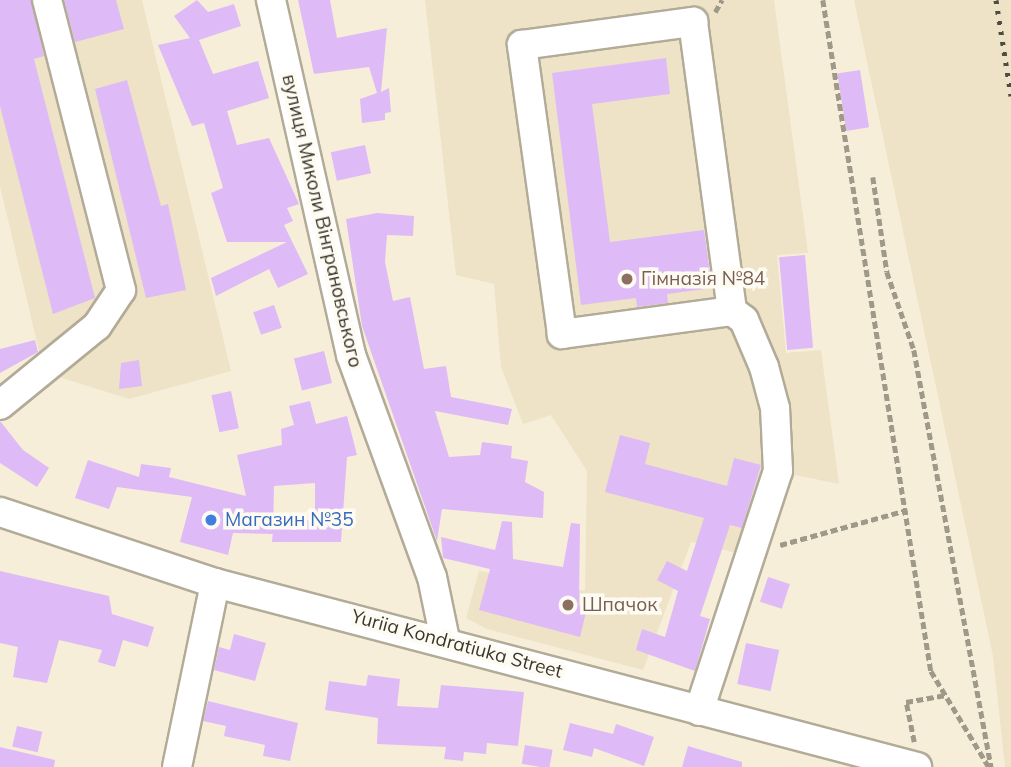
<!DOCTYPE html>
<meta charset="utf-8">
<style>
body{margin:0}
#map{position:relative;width:1011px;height:767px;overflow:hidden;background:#f6eed9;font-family:Mulish,sans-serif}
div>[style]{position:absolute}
.built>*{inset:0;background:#eee3c7}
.building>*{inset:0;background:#debbf6;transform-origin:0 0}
.path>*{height:4.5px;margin-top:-2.25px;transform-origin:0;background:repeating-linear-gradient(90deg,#9f998a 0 7px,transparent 0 10.5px)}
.roads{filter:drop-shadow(2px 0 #b2ab98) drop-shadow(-2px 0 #b2ab98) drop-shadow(0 2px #b2ab98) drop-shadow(0 -2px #b2ab98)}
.minor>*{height:28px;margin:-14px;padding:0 14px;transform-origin:14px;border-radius:14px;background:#fff}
.rail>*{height:5px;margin-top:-2.5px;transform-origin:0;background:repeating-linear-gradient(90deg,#4f4c42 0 3.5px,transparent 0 10.5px)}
.dots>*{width:19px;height:19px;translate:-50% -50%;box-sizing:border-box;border:4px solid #fefbf3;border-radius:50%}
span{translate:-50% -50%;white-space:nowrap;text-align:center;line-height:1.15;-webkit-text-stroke:7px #fefbf3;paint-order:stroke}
.street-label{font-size:19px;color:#38352d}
.education-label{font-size:19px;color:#785e54}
.left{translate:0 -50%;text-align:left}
.shop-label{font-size:19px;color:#366cbe}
</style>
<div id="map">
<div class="built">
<i style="clip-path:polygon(0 0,142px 0,231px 371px,129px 399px,59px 377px,48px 389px,0 186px)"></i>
<i style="clip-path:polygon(425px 0,774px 0,808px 253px,777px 255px,786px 353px,821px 350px,839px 484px,771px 470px,745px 555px,691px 542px,643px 670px,487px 629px,466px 618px,479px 571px,585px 591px,587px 471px,551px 415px,523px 424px,501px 367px,494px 284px,456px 275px)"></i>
<i style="clip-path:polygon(854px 0,1011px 0,1011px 767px,1005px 767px,993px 656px)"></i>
</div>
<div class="building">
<i style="clip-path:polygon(0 0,31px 0,44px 56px,34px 59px,95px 298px,53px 314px,0 106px)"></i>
<i style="clip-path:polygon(64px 0,116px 0,124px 29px,75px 42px)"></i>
<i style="clip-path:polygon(197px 0,208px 12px,234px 4px,241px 26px,199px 40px,213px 74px,258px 61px,269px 98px,227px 111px,237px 145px,269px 138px,299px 204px,287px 208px,293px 221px,284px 225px,308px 274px,278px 288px,269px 269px,216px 296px,211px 278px,287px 242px,227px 242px,211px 193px,223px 188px,204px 123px,192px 126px,158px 45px,190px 38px,174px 16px)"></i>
<i style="clip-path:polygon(298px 0,330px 0,337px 38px,387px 28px,381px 92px,389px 88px,391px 112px,385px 113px,385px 120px,362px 123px,360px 99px,377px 93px,369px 67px,314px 74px)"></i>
<i style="clip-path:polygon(666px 58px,670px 94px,592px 104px,610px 242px,704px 230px,712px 288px,667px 294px,668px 303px,637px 307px,636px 298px,581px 305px,552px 73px)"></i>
<i style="left:860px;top:70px;width:58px;height:23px;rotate:81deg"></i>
<i style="clip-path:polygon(127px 80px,161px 206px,168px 204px,186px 290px,146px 298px,95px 89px)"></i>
<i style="left:365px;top:145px;width:29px;height:35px;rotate:78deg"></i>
<i style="clip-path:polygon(377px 213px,414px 216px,413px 236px,387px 235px,385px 262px,393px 301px,410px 297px,424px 369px,446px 366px,451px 397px,512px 409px,508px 425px,435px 411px,449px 457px,480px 455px,482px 442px,512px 446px,511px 458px,528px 461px,525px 482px,544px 492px,543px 518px,442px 509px,437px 541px,362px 326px,346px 219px)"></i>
<i style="left:805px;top:255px;width:93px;height:26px;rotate:85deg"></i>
<i style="left:274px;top:305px;width:24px;height:22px;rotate:71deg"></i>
<i style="clip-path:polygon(35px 340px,38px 352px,0 373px,0 349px)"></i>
<i style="left:324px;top:351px;width:33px;height:31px;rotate:76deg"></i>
<i style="clip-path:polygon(139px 360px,142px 386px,119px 389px,121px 363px)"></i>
<i style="left:231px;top:391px;width:38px;height:20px;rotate:78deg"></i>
<i style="clip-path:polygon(310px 401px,316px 424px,347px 416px,357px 455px,347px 457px,341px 542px,272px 542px,274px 520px,315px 520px,315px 483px,274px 486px,273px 534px,233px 533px,228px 555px,180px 542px,192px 497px,117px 487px,109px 509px,75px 498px,88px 460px,139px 477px,141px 464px,171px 468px,169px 477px,246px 496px,237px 455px,282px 445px,281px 429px,294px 425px,289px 406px)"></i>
<i style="clip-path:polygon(0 421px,23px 450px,49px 468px,37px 487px,0 463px)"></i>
<i style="clip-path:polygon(620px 435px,650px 443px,645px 464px,727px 486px,734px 458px,761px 465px,742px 528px,730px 525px,700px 616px,710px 619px,695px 671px,636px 650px,642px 629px,665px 637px,678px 591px,657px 580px,667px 561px,687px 571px,704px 518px,605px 492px)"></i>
<i style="clip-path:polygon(502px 521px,512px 522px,513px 559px,563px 567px,571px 523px,580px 524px,579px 605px,587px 608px,580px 637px,479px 610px,490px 569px,443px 558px,441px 537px,495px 550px)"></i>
<i style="clip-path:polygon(0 571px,109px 596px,112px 614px,154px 627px,148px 647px,123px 640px,115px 667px,98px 662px,102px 650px,59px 640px,47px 683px,13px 677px,18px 647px,0 643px)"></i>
<i style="left:768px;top:577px;width:23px;height:26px;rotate:18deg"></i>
<i style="clip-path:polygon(234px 634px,266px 643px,255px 681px,214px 670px,219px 647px,230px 650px)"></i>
<i style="left:746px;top:643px;width:34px;height:42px;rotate:12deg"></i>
<i style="clip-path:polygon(368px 675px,400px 679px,397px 706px,438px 708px,441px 685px,524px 692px,518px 746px,487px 743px,486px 754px,464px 752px,463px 761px,444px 759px,446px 747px,377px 744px,378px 718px,325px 710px,329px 681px,366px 686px)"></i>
<i style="clip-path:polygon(208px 701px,298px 723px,290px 761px,263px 756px,265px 745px,224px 736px,226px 726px,203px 721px)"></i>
<i style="clip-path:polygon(570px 723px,613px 734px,616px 724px,654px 737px,644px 766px,594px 748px,592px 757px,563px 750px)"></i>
<i style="left:17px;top:726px;width:26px;height:21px;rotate:13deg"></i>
<i style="left:525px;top:745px;width:28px;height:19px;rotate:10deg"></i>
<i style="clip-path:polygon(688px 746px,742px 762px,742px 767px,682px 767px)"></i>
<i style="clip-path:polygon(0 747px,55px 760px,54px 767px,0 767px)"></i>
</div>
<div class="path">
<i style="left:823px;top:0;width:680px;rotate:80.86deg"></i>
<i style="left:931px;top:671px;width:112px;rotate:58.9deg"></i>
<i style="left:715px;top:12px;width:14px;rotate:-60deg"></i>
<i style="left:873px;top:177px;width:96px;rotate:81.6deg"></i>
<i style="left:887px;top:272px;width:83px;rotate:70.9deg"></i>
<i style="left:914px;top:350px;width:424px;rotate:79.5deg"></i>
<i style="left:780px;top:545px;width:132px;rotate:-15.4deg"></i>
<i style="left:914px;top:742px;width:41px;rotate:-101.3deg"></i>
<i style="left:906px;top:702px;width:39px;rotate:-10deg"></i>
</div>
<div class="roads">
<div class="minor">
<i style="left:271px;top:0;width:364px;rotate:77.3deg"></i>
<i style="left:351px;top:355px;width:236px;rotate:70deg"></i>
<i style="left:432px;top:577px;width:64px;rotate:78.3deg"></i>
<i style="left:0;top:405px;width:125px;rotate:-39.2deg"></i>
<i style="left:97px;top:326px;width:43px;rotate:-56.3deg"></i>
<i style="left:121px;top:290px;width:299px;rotate:-104.3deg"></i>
<i style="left:0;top:512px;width:226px;rotate:18.3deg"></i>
<i style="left:215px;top:583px;width:726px;rotate:14.69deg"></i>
<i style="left:699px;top:711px;width:253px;rotate:-71.8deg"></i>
<i style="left:778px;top:471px;width:63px;rotate:-92.7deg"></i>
<i style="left:775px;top:408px;width:42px;rotate:-105deg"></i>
<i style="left:764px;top:367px;width:51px;rotate:-113.1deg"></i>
<i style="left:744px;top:320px;width:15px;rotate:-143deg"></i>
<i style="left:732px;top:311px;width:172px;rotate:172.3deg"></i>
<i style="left:562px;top:334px;width:292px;rotate:-97.9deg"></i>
<i style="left:522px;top:45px;width:173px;rotate:-7.7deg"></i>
<i style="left:693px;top:22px;width:292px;rotate:82.3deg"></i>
<i style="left:177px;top:767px;width:188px;rotate:-78.3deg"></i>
</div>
</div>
<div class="rail">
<i style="left:996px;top:0;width:97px;rotate:81.1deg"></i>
</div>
<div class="dots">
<i style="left:627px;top:279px;background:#8d6e63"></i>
<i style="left:211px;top:520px;background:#3f7fe0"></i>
<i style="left:568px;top:605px;background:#8d6e63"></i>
</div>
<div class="street-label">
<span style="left:322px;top:221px;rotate:77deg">вулиця Миколи Вінграновського</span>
<span style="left:457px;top:644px;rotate:15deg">Yuriia Kondratiuka Street</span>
</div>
<div class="education-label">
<span class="left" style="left:641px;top:279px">Гімназія №84</span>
<span class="left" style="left:582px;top:605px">Шпачок</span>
</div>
<div class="shop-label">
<span class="left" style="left:225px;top:520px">Магазин №35</span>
</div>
</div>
